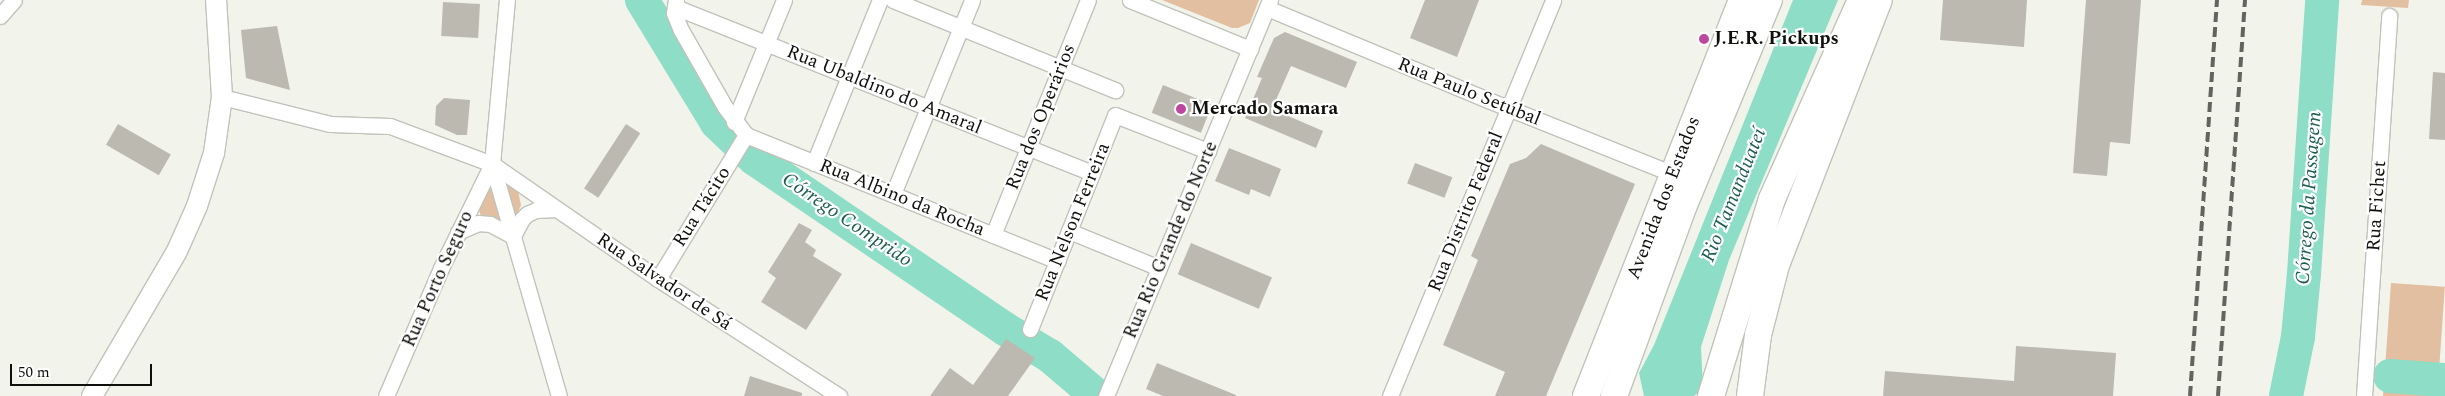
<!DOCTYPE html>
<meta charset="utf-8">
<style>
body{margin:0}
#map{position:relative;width:2445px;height:396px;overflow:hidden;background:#f2f4eb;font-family:Spectral,serif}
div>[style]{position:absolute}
.green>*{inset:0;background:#e2bfa1;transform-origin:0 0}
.water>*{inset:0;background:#8dddc7}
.river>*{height:34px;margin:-17px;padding:0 17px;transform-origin:17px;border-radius:17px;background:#8dddc7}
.building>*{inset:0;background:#bcb9b1;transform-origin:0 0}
.roads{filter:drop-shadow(1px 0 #c0c3ba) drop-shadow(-1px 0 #c0c3ba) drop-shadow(0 1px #c0c3ba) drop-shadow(0 -1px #c0c3ba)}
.minor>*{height:15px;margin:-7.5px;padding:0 7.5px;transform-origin:7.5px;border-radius:7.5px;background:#fff}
.tertiary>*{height:20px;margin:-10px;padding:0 10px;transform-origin:10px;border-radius:10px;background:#fff}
.trunk>*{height:26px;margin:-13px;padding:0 13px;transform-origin:13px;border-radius:13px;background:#fff}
.rail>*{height:4px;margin-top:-2px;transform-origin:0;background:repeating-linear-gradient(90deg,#64645f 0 10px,transparent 0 15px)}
.dots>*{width:14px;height:14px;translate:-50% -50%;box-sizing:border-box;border:2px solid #fff;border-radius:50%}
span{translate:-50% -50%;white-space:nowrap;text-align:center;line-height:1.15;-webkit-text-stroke:4.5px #fff;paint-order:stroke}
.poi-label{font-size:19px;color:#0f0f0c;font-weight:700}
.left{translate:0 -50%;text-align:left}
.street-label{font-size:19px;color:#0f0f0c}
.water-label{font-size:20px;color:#1d5d4e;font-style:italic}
.scale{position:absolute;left:10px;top:364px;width:142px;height:22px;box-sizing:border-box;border:2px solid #0f0f0c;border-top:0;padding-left:6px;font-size:15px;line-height:18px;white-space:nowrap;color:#0f0f0c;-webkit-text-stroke:4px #fff;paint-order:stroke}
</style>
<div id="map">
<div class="green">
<i style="clip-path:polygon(1162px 0,1259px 0,1250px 23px,1238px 28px,1232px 28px)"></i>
<i style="clip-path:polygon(2362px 0,2409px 0,2408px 8px,2361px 5px)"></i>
<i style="clip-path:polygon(497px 182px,511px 182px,518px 191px,521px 205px,517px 215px,496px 223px,487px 221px,480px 214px,478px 203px,485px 188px)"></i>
<i style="left:2391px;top:283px;width:54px;height:81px;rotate:4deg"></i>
<i style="clip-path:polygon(2384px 384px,2445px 388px,2445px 396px,2383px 396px)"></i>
</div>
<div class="water">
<i style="clip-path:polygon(1793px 0,1838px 0,1729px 260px,1701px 347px,1703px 389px,1694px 396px,1644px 396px,1639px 373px,1654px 345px)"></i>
</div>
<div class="river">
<i style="left:642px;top:0;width:144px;rotate:58.6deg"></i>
<i style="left:717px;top:123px;width:52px;rotate:43.5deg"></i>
<i style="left:755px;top:159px;width:302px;rotate:34.2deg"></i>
<i style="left:1005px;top:329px;width:52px;rotate:31deg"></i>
<i style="left:1050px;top:356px;width:62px;rotate:40.4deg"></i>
<i style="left:2390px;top:376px;width:55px;rotate:4.2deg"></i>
<i style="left:2286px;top:396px;width:60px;rotate:-78.5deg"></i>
<i style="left:2298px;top:337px;width:63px;rotate:-84.6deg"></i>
<i style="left:2304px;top:274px;width:275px;rotate:-86.2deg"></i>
</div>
<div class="building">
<i style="clip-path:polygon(1425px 0,1479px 0,1457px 57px,1410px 38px)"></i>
<i style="clip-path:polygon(1943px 0,2027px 0,2024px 47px,1940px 40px)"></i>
<i style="clip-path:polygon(2086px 0,2141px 0,2130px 144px,2110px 142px,2107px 176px,2073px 173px)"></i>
<i style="left:443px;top:2px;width:37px;height:34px;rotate:3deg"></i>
<i style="clip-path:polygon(277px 26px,290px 90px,246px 78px,241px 30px)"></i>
<i style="clip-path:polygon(1285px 32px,1357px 62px,1346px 88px,1291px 66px,1272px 109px,1323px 131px,1316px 148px,1245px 118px,1262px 78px,1257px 77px,1274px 38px)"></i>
<i style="clip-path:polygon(2433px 72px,2445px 73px,2445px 140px,2429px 139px)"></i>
<i style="left:1163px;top:85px;width:53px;height:30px;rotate:22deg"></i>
<i style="clip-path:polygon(444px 98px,470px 100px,467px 135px,457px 135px,435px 125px,436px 106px)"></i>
<i style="left:118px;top:124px;width:61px;height:24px;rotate:30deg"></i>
<i style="left:626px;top:124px;width:17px;height:77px;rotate:33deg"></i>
<i style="clip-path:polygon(1541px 144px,1635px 184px,1546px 396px,1495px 396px,1505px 372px,1443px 345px,1478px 260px,1471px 256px,1510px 164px,1526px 158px)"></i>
<i style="clip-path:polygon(1229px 148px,1281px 169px,1270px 197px,1251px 189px,1249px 195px,1215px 181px)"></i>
<i style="left:1415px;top:163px;width:40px;height:22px;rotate:21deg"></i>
<i style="clip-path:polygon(799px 223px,812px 230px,805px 242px,816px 250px,813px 256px,842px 274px,806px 330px,761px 302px,776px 278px,768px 272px)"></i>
<i style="left:1191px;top:243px;width:88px;height:34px;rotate:23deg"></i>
<i style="clip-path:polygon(1006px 339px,1035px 358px,1008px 396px,930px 396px,950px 368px,973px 385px)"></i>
<i style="clip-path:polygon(2016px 346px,2116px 353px,2113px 396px,1883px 396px,1885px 371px,2014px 381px)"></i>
<i style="clip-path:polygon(1157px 363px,1236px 395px,1236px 396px,1163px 396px,1146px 389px)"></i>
<i style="clip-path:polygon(750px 376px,802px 393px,802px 396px,744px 396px)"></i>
</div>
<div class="roads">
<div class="minor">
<i style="left:676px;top:0;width:13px;rotate:99deg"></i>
<i style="left:674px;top:13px;width:18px;rotate:68deg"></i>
<i style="left:681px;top:30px;width:89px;rotate:60.3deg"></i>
<i style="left:725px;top:107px;width:35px;rotate:53deg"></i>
<i style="left:746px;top:135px;width:336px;rotate:22deg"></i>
<i style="left:893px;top:0;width:240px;rotate:22.1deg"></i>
<i style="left:1130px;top:0;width:130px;rotate:22.2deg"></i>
<i style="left:675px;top:7px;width:449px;rotate:21.7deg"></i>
<i style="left:1267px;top:8px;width:239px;rotate:22.6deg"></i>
<i style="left:1488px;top:100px;width:188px;rotate:21.8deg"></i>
<i style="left:1663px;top:170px;width:10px;rotate:11deg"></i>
<i style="left:0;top:16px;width:21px;rotate:-49deg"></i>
<i style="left:222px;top:97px;width:111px;rotate:14deg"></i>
<i style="left:330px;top:124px;width:60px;rotate:1.9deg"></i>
<i style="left:390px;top:126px;width:109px;rotate:20.4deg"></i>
<i style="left:492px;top:164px;width:202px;rotate:34.7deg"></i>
<i style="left:658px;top:279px;width:216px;rotate:32.9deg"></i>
<i style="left:734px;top:122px;width:132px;rotate:-67.7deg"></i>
<i style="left:814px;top:163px;width:176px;rotate:-68deg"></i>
<i style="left:492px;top:164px;width:241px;rotate:73.9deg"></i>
<i style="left:893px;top:194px;width:209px;rotate:-67.8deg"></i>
<i style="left:1069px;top:231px;width:97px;rotate:22.3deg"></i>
<i style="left:458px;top:232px;width:22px;rotate:-24deg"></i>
<i style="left:478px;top:223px;width:12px;rotate:5deg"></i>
<i style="left:490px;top:224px;width:26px;rotate:28deg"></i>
<i style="left:513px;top:236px;width:19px;rotate:-62deg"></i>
<i style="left:522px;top:219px;width:7px;rotate:-45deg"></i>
<i style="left:527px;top:214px;width:10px;rotate:-24deg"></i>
<i style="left:536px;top:210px;width:20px;rotate:-3deg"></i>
<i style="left:993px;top:235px;width:253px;rotate:-68deg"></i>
<i style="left:658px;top:279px;width:169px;rotate:-58.6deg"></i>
<i style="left:1030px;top:329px;width:230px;rotate:-68.3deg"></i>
<i style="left:1115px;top:115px;width:100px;rotate:21.2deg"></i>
<i style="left:386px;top:396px;width:139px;rotate:-66.7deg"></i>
<i style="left:441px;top:268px;width:116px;rotate:-63.9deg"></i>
<i style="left:492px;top:164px;width:165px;rotate:-84.8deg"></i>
<i style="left:1106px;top:396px;width:429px;rotate:-67.5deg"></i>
<i style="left:1390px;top:396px;width:428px;rotate:-67.6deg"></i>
<i style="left:2364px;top:396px;width:381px;rotate:-86.2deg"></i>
</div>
<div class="tertiary">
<i style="left:92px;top:396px;width:168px;rotate:-59.6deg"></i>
<i style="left:177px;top:251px;width:49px;rotate:-66deg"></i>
<i style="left:197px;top:206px;width:56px;rotate:-72.2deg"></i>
<i style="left:214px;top:153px;width:57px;rotate:-81.9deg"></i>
<i style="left:222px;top:97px;width:97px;rotate:-93.5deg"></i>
</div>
<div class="trunk">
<i style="left:1586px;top:396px;width:426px;rotate:-68.5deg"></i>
<i style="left:1614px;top:396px;width:203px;rotate:-69.9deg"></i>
<i style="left:1684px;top:205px;width:222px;rotate:-67.5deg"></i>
<i style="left:1711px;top:396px;width:206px;rotate:-72.8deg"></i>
<i style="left:1772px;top:199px;width:218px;rotate:-65.9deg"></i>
<i style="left:1750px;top:396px;width:62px;rotate:-82.5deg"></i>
<i style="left:1758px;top:335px;width:72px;rotate:-75.6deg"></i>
<i style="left:1776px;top:265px;width:284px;rotate:-68.8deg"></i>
</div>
</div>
<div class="rail">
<i style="left:2190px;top:396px;width:397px;rotate:-86.1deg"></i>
<i style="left:2218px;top:396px;width:397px;rotate:-86.1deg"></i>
</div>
<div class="dots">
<i style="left:1704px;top:39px;background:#bd479e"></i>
<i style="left:1181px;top:109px;background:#bd479e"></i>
</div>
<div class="poi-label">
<span class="left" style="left:1714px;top:39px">J.E.R. Pickups</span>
<span class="left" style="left:1191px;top:109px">Mercado Samara</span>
</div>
<div class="street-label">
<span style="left:884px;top:90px;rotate:22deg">Rua Ubaldino do Amaral</span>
<span style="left:1469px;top:92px;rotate:22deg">Rua Paulo Setúbal</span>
<span style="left:1041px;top:117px;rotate:-68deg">Rua dos Operários</span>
<span style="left:902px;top:198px;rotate:22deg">Rua Albino da Rocha</span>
<span style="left:1664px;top:198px;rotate:-69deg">Avenida dos Estados</span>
<span style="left:2377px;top:206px;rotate:-86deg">Rua Fichet</span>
<span style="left:702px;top:207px;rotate:-58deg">Rua Tácito</span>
<span style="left:1466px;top:212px;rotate:-68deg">Rua Distrito Federal</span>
<span style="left:1073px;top:222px;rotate:-68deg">Rua Nelson Ferreira</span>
<span style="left:1171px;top:240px;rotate:-67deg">Rua Rio Grande do Norte</span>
<span style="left:438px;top:279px;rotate:-66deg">Rua Porto Seguro</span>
<span style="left:664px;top:282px;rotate:34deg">Rua Salvador de Sá</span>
</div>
<div class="water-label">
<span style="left:1734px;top:195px;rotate:-68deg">Rio Tamanduateí</span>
<span style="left:2309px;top:198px;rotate:-86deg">Córrego da Passagem</span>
<span style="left:847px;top:220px;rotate:34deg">Córrego Comprido</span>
</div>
<div class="scale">50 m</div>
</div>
